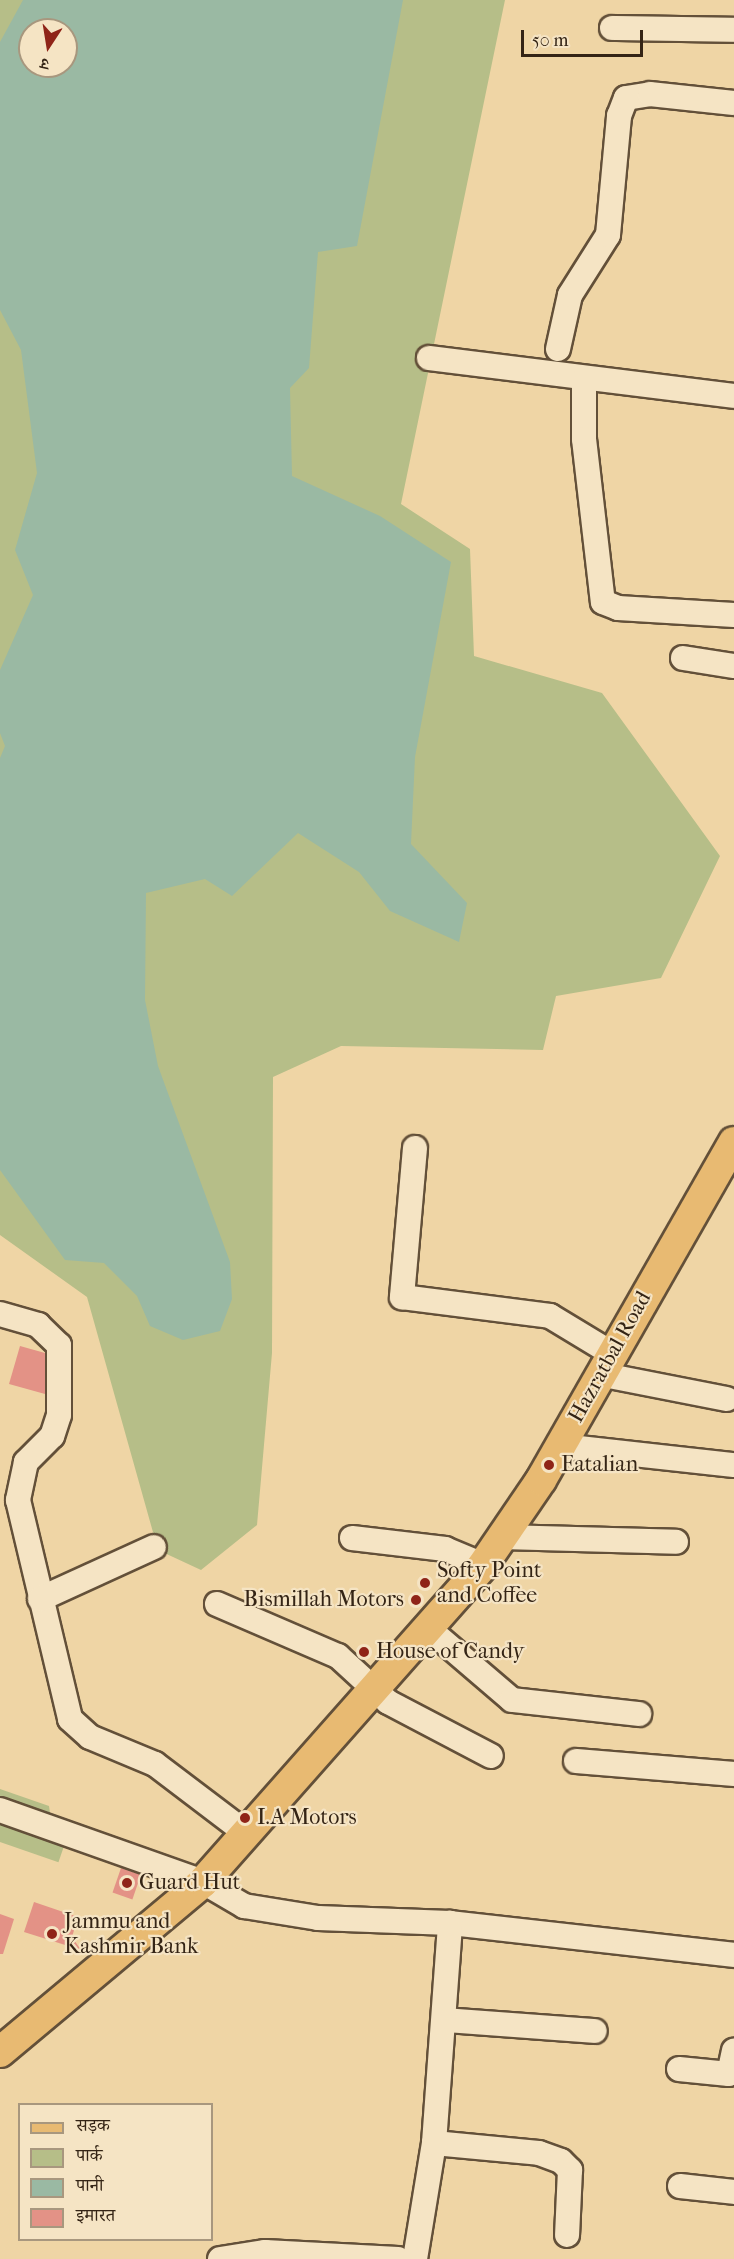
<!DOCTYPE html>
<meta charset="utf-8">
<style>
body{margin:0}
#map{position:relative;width:734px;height:2259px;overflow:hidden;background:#efd5a5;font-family:"IM FELL French Canon","Noto Serif Devanagari",serif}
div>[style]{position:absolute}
.green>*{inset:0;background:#b6be88;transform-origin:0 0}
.water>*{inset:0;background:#9ab9a3}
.building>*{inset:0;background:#e39286;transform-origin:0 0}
.roads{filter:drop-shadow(2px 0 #635039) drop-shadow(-2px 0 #635039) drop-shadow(0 2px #635039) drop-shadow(0 -2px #635039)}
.minor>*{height:24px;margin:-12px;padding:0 12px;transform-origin:12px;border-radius:12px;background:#f5e4c4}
.major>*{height:30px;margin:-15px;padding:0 15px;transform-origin:15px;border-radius:15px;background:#e8ba72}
.dots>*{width:16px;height:16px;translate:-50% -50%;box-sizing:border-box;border:3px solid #f5e4c4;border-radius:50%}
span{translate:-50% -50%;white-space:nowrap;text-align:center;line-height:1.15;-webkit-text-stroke:4.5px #f5e4c4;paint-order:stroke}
.street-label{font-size:22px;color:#342415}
.poi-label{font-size:22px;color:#342415}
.left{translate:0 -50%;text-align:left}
.right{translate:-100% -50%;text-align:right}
.legend{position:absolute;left:18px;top:2103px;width:195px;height:138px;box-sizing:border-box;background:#f5e4c4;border:2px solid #a8977e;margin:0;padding:8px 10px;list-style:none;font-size:18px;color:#342415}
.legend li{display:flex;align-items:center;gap:12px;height:30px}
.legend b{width:30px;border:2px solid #a8977e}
.north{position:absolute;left:18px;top:18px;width:60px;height:60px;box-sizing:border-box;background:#f5e4c4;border:2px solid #a8977e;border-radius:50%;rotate:192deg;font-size:16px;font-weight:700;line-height:24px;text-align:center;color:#342415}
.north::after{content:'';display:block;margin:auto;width:21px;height:27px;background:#8f2418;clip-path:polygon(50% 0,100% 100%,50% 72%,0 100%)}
.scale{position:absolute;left:521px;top:30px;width:122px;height:27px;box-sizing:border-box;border:3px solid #342415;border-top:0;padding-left:8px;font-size:18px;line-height:21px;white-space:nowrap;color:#342415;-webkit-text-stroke:4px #f5e4c4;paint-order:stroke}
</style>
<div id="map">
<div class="green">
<i style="clip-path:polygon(evenodd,0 0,505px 0,401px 504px,470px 549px,474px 656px,602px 693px,720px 856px,661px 978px,556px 996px,543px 1050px,341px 1046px,273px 1077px,272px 1353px,257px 1525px,201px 1570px,158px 1550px,87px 1297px,0 1235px,0 0,30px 30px,66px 30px,66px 66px,30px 66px,30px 30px)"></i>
<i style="clip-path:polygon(0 1789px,49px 1806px,50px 1813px,0 1796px)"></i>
<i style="left:0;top:1823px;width:68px;height:18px;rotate:19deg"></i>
</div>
<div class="water">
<i style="clip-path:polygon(evenodd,23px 0,403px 0,357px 246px,318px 252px,309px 368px,290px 388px,292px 476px,380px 516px,451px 562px,415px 757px,411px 844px,467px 903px,459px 942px,390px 911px,359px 872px,298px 833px,232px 896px,205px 879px,146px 893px,145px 1000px,158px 1066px,230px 1262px,232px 1299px,220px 1331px,183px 1340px,150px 1326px,137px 1296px,104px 1263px,65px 1260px,0 1170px,0 758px,5px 746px,0 733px,0 670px,33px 595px,15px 550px,37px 473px,21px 350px,0 310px,0 42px,23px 0,30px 30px,66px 30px,66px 66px,30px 66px,30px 30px)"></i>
</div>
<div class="building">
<i style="clip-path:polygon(20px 1346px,45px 1353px,45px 1394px,9px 1384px)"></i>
<i style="left:121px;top:1868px;width:21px;height:26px;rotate:19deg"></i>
<i style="clip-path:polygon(34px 1902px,78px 1917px,72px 1937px,81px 1950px,24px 1932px)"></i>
<i style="clip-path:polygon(0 1914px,14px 1919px,3px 1954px,0 1954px)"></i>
</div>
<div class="roads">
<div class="minor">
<i style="left:612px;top:28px;width:122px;rotate:0.9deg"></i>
<i style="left:558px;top:349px;width:55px;rotate:-77.5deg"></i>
<i style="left:570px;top:295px;width:71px;rotate:-57.7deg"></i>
<i style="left:608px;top:235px;width:120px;rotate:-84.7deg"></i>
<i style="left:619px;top:116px;width:19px;rotate:-69deg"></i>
<i style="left:626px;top:98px;width:24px;rotate:-9deg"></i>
<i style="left:650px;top:94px;width:84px;rotate:6.1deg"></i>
<i style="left:429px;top:358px;width:307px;rotate:7.1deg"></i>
<i style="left:584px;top:379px;width:60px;rotate:90deg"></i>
<i style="left:584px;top:439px;width:164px;rotate:83.4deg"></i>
<i style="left:603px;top:602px;width:16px;rotate:22deg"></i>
<i style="left:618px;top:608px;width:116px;rotate:3.5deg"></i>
<i style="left:683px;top:658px;width:52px;rotate:8.9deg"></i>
<i style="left:415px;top:1148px;width:150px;rotate:95deg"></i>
<i style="left:402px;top:1297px;width:149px;rotate:7.3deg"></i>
<i style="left:550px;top:1316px;width:71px;rotate:31.2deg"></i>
<i style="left:0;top:1314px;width:40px;rotate:16deg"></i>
<i style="left:38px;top:1325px;width:29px;rotate:44deg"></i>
<i style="left:59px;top:1345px;width:70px;rotate:90deg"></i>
<i style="left:59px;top:1415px;width:22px;rotate:108deg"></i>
<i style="left:52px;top:1436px;width:37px;rotate:135deg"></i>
<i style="left:26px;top:1462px;width:39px;rotate:102deg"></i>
<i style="left:18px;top:1500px;width:225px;rotate:76.6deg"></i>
<i style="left:70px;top:1719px;width:27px;rotate:42deg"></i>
<i style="left:90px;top:1737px;width:70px;rotate:22.6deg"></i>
<i style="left:155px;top:1764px;width:114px;rotate:37.2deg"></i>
<i style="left:599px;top:1374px;width:130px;rotate:11.1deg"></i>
<i style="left:561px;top:1446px;width:174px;rotate:6.3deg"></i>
<i style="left:502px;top:1537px;width:174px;rotate:1.6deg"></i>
<i style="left:352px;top:1538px;width:94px;rotate:6.7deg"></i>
<i style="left:445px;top:1549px;width:41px;rotate:22.8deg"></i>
<i style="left:40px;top:1599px;width:125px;rotate:-24.5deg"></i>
<i style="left:217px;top:1604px;width:132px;rotate:23.3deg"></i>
<i style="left:338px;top:1656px;width:68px;rotate:42.6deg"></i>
<i style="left:388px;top:1702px;width:116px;rotate:27.7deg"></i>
<i style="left:429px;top:1629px;width:109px;rotate:40.5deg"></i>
<i style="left:512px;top:1700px;width:128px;rotate:6.3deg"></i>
<i style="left:576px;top:1761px;width:159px;rotate:4.7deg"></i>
<i style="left:0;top:1810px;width:215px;rotate:19.5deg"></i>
<i style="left:203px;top:1882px;width:48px;rotate:30.3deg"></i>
<i style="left:244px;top:1906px;width:75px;rotate:9.2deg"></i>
<i style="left:318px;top:1918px;width:132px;rotate:2.2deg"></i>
<i style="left:450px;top:1923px;width:286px;rotate:6.4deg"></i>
<i style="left:445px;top:2020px;width:150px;rotate:4.2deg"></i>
<i style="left:679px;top:2069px;width:50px;rotate:5.7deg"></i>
<i style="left:729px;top:2074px;width:24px;rotate:-78deg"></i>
<i style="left:434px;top:2143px;width:105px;rotate:5.4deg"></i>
<i style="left:539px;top:2153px;width:23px;rotate:20deg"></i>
<i style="left:561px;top:2161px;width:13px;rotate:45deg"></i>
<i style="left:570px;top:2170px;width:65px;rotate:92.6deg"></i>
<i style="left:680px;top:2186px;width:54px;rotate:6.3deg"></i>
<i style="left:220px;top:2259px;width:46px;rotate:-8.8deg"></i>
<i style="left:265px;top:2252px;width:133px;rotate:3deg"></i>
<i style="left:415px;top:2259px;width:118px;rotate:-80.7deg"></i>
<i style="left:434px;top:2143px;width:221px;rotate:-85.8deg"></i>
</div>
<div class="major">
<i style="left:0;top:2052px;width:265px;rotate:-39.9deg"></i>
<i style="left:203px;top:1882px;width:423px;rotate:-48.5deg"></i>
<i style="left:483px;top:1565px;width:103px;rotate:-55.7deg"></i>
<i style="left:541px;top:1480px;width:389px;rotate:-60.3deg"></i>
</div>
</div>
<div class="dots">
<i style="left:549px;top:1465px;background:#8f2418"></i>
<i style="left:425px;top:1583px;background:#8f2418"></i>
<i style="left:416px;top:1600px;background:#8f2418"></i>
<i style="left:364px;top:1652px;background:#8f2418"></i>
<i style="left:245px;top:1818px;background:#8f2418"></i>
<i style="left:127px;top:1883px;background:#8f2418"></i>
<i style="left:52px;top:1934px;background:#8f2418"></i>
</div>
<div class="street-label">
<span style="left:610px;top:1357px;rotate:-61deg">Hazratbal Road</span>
</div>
<div class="poi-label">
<span class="left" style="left:561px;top:1465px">Eatalian</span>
<span class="left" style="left:437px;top:1583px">Softy Point<br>and Coffee</span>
<span class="right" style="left:404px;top:1600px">Bismillah Motors</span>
<span class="left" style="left:376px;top:1652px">House of Candy</span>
<span class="left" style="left:257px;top:1818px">I.A Motors</span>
<span class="left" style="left:139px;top:1883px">Guard Hut</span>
<span class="left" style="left:64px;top:1934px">Jammu and<br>Kashmir Bank</span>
</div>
<ul class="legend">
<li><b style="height:8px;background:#e8ba72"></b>सड़क</li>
<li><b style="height:16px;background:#b6be88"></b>पार्क</li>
<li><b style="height:16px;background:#9ab9a3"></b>पानी</li>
<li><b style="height:16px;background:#e39286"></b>इमारत</li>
</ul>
<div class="north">उ</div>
<div class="scale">50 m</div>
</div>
